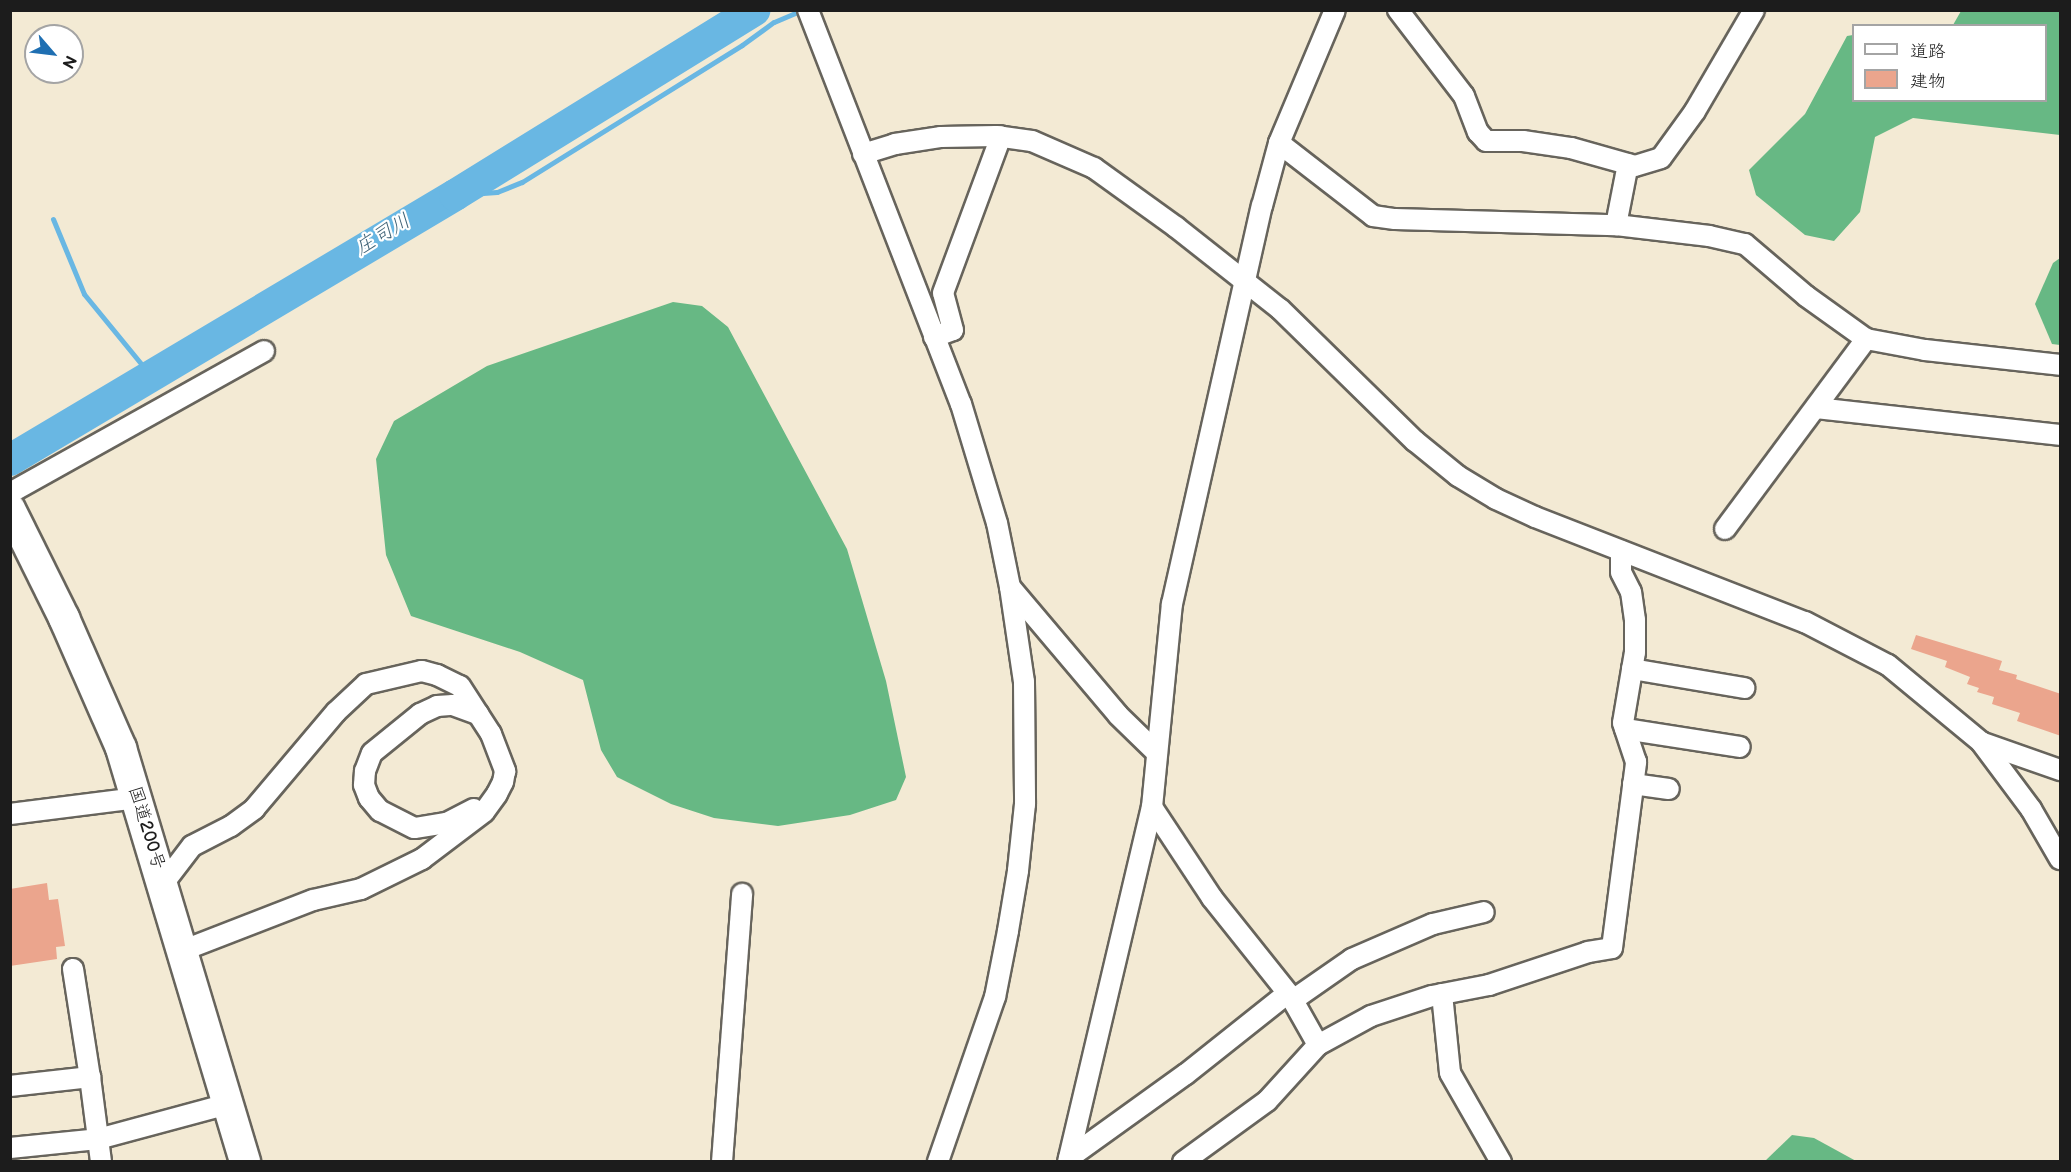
<!DOCTYPE html>
<meta charset="utf-8">
<style>
body{margin:0}
#map{position:relative;width:2071px;height:1172px;overflow:hidden;background:#f3ead4;font-family:"Balsamiq Sans","Klee One",sans-serif}
div>[style]{position:absolute}
.forest>*{inset:0;background:#67b884}
.stream>*{height:5px;margin:-2.5px;padding:0 2.5px;transform-origin:2.5px;border-radius:2.5px;background:#69b7e3}
.river>*{height:32px;margin:-16px;padding:0 16px;transform-origin:16px;border-radius:16px;background:#69b7e3}
.building>*{inset:0;background:#eba58d}
.roads{filter:drop-shadow(2px 0 #67645c) drop-shadow(-2px 0 #67645c) drop-shadow(0 2px #67645c) drop-shadow(0 -2px #67645c)}
.minor>*{height:20px;margin:-10px;padding:0 10px;transform-origin:10px;border-radius:10px;background:#fff}
.highway>*{height:30px;margin:-15px;padding:0 15px;transform-origin:15px;border-radius:15px;background:#fff}
span{translate:-50% -50%;white-space:nowrap;text-align:center;line-height:1.15;-webkit-text-stroke:4.5px #fff;paint-order:stroke}
.street-label{font-size:18px;color:#1c1c1c}
.water-label{font-size:20px;color:#3f6276;font-style:italic}
.frame{position:absolute;inset:0;border:12px solid #1c1c1c;pointer-events:none}
.legend{position:absolute;left:1852px;top:24px;width:195px;height:78px;box-sizing:border-box;background:#fff;border:2px solid #a4a4a4;margin:0;padding:8px 10px;list-style:none;font-size:18px;color:#1c1c1c}
.legend li{display:flex;align-items:center;gap:12px;height:30px}
.legend b{width:30px;border:2px solid #a4a4a4}
.north{position:absolute;left:24px;top:24px;width:60px;height:60px;box-sizing:border-box;background:#fff;border:2px solid #a4a4a4;border-radius:50%;rotate:118deg;font-size:16px;font-weight:700;line-height:24px;text-align:center;color:#1c1c1c}
.north::after{content:'';display:block;margin:auto;width:21px;height:27px;background:#1f6fb2;clip-path:polygon(50% 0,100% 100%,50% 72%,0 100%)}
</style>
<div id="map">
<div class="forest">
<i style="clip-path:polygon(1961px 11px,2060px 11px,2060px 135px,1913px 118px,1875px 137px,1860px 212px,1834px 241px,1805px 235px,1756px 195px,1749px 170px,1805px 114px,1847px 36px,1853px 35px,1854px 100px,2046px 100px,2046px 26px,1953px 25px)"></i>
<i style="clip-path:polygon(2060px 258px,2060px 345px,2052px 344px,2035px 304px,2053px 263px)"></i>
<i style="clip-path:polygon(673px 302px,702px 306px,728px 327px,847px 549px,886px 681px,906px 777px,896px 800px,850px 815px,778px 826px,714px 818px,671px 804px,617px 777px,601px 750px,583px 680px,520px 652px,411px 616px,386px 555px,376px 459px,394px 421px,487px 366px)"></i>
<i style="clip-path:polygon(1792px 1135px,1814px 1138px,1856px 1161px,1765px 1161px)"></i>
</div>
<div class="stream">
<i style="left:455px;top:195px;width:42px;rotate:-4.1deg"></i>
<i style="left:497px;top:192px;width:27px;rotate:-22deg"></i>
<i style="left:522px;top:182px;width:259px;rotate:-31.9deg"></i>
<i style="left:742px;top:45px;width:39px;rotate:-36deg"></i>
<i style="left:774px;top:22px;width:30px;rotate:-23deg"></i>
<i style="left:53px;top:219px;width:81px;rotate:67.5deg"></i>
<i style="left:84px;top:294px;width:106px;rotate:50.7deg"></i>
</div>
<div class="river">
<i style="left:10px;top:460px;width:518px;rotate:-30.77deg"></i>
<i style="left:455px;top:195px;width:352px;rotate:-31.7deg"></i>
</div>
<div class="building">
<i style="clip-path:polygon(1916px 635px,2002px 661px,1999px 670px,2017px 675px,2016px 679px,2061px 694px,2061px 736px,2017px 721px,2020px 713px,1992px 704px,1994px 697px,1977px 692px,1979px 688px,1967px 684px,1970px 677px,1945px 667px,1947px 661px,1911px 649px)"></i>
<i style="clip-path:polygon(47px 883px,49px 900px,58px 899px,65px 946px,56px 947px,57px 959px,10px 966px,10px 889px)"></i>
</div>
<div class="roads">
<div class="minor">
<i style="left:808px;top:10px;width:423px;rotate:68.8deg"></i>
<i style="left:961px;top:404px;width:124px;rotate:73.2deg"></i>
<i style="left:997px;top:523px;width:65px;rotate:78.5deg"></i>
<i style="left:1010px;top:587px;width:96px;rotate:81.6deg"></i>
<i style="left:1024px;top:682px;width:122px;rotate:89.5deg"></i>
<i style="left:1025px;top:804px;width:67px;rotate:96deg"></i>
<i style="left:1018px;top:871px;width:61px;rotate:99.5deg"></i>
<i style="left:1008px;top:931px;width:67px;rotate:101.1deg"></i>
<i style="left:995px;top:997px;width:175px;rotate:109.1deg"></i>
<i style="left:1398px;top:10px;width:108px;rotate:52.5deg"></i>
<i style="left:1464px;top:96px;width:39px;rotate:69deg"></i>
<i style="left:1478px;top:132px;width:12px;rotate:48deg"></i>
<i style="left:1486px;top:141px;width:37px"></i>
<i style="left:1523px;top:141px;width:49px;rotate:8.3deg"></i>
<i style="left:1571px;top:148px;width:66px;rotate:15.7deg"></i>
<i style="left:1635px;top:166px;width:27px;rotate:-17deg"></i>
<i style="left:1661px;top:158px;width:58px;rotate:-54.1deg"></i>
<i style="left:1695px;top:111px;width:117px;rotate:-59.7deg"></i>
<i style="left:1279px;top:143px;width:119px;rotate:37.8deg"></i>
<i style="left:1373px;top:216px;width:22px;rotate:8deg"></i>
<i style="left:1395px;top:219px;width:221px;rotate:1.6deg"></i>
<i style="left:1616px;top:225px;width:94px;rotate:6.7deg"></i>
<i style="left:1709px;top:236px;width:37px;rotate:13deg"></i>
<i style="left:1745px;top:244px;width:80px;rotate:40.4deg"></i>
<i style="left:1806px;top:296px;width:74px;rotate:35.6deg"></i>
<i style="left:1866px;top:339px;width:60px;rotate:10.6deg"></i>
<i style="left:1925px;top:350px;width:136px;rotate:6.3deg"></i>
<i style="left:863px;top:154px;width:34px;rotate:-17deg"></i>
<i style="left:895px;top:144px;width:47px;rotate:-8.7deg"></i>
<i style="left:941px;top:137px;width:55px;rotate:-1deg"></i>
<i style="left:996px;top:136px;width:36px;rotate:8deg"></i>
<i style="left:1032px;top:141px;width:68px;rotate:23.5deg"></i>
<i style="left:1094px;top:168px;width:101px;rotate:35.7deg"></i>
<i style="left:1176px;top:227px;width:132px;rotate:38.3deg"></i>
<i style="left:1280px;top:309px;width:189px;rotate:44.4deg"></i>
<i style="left:1415px;top:441px;width:55px;rotate:39.1deg"></i>
<i style="left:1458px;top:476px;width:44px;rotate:31.2deg"></i>
<i style="left:1496px;top:499px;width:43px;rotate:24.8deg"></i>
<i style="left:1535px;top:517px;width:290px;rotate:21.3deg"></i>
<i style="left:1805px;top:622px;width:93px;rotate:27.4deg"></i>
<i style="left:1888px;top:665px;width:121px;rotate:39.6deg"></i>
<i style="left:1981px;top:742px;width:84px;rotate:53.3deg"></i>
<i style="left:2031px;top:809px;width:58px;rotate:59.9deg"></i>
<i style="left:1616px;top:225px;width:62px;rotate:-78.9deg"></i>
<i style="left:934px;top:337px;width:20px;rotate:-20deg"></i>
<i style="left:953px;top:330px;width:38px;rotate:-105deg"></i>
<i style="left:943px;top:293px;width:167px;rotate:-69.7deg"></i>
<i style="left:1816px;top:408px;width:245px;rotate:6.3deg"></i>
<i style="left:10px;top:493px;width:291px;rotate:-29.2deg"></i>
<i style="left:1725px;top:529px;width:237px;rotate:-53.4deg"></i>
<i style="left:1010px;top:587px;width:167px;rotate:49.8deg"></i>
<i style="left:1118px;top:715px;width:52px;rotate:44.2deg"></i>
<i style="left:1632px;top:669px;width:114px;rotate:9.6deg"></i>
<i style="left:1625px;top:729px;width:116px;rotate:8.9deg"></i>
<i style="left:1983px;top:743px;width:82px;rotate:19.3deg"></i>
<i style="left:1633px;top:784px;width:36px;rotate:8deg"></i>
<i style="left:1152px;top:807px;width:109px;rotate:56.6deg"></i>
<i style="left:1212px;top:898px;width:127px;rotate:51.4deg"></i>
<i style="left:1291px;top:997px;width:55px;rotate:60.6deg"></i>
<i style="left:474px;top:809px;width:31px;rotate:153deg"></i>
<i style="left:446px;top:823px;width:32px;rotate:171deg"></i>
<i style="left:414px;top:828px;width:38px;rotate:-153deg"></i>
<i style="left:380px;top:811px;width:17px;rotate:-130deg"></i>
<i style="left:369px;top:798px;width:14px;rotate:-111deg"></i>
<i style="left:364px;top:785px;width:14px;rotate:-86deg"></i>
<i style="left:365px;top:771px;width:19px;rotate:-69deg"></i>
<i style="left:372px;top:753px;width:62px;rotate:-39.1deg"></i>
<i style="left:420px;top:714px;width:19px;rotate:-25deg"></i>
<i style="left:437px;top:706px;width:16px;rotate:-4deg"></i>
<i style="left:453px;top:705px;width:27px;rotate:20deg"></i>
<i style="left:10px;top:814px;width:128px;rotate:-7.2deg"></i>
<i style="left:163px;top:884px;width:48px;rotate:-52.7deg"></i>
<i style="left:192px;top:846px;width:44px;rotate:-27.1deg"></i>
<i style="left:231px;top:826px;width:29px;rotate:-36deg"></i>
<i style="left:254px;top:809px;width:127px;rotate:-49.8deg"></i>
<i style="left:336px;top:712px;width:41px;rotate:-43deg"></i>
<i style="left:366px;top:684px;width:57px;rotate:-13.1deg"></i>
<i style="left:422px;top:671px;width:16px;rotate:15deg"></i>
<i style="left:437px;top:675px;width:25px;rotate:26deg"></i>
<i style="left:460px;top:686px;width:57px;rotate:57.1deg"></i>
<i style="left:491px;top:734px;width:40px;rotate:69deg"></i>
<i style="left:505px;top:771px;width:11px;rotate:100deg"></i>
<i style="left:503px;top:782px;width:13px;rotate:117deg"></i>
<i style="left:497px;top:794px;width:22px;rotate:126deg"></i>
<i style="left:484px;top:812px;width:78px;rotate:142.8deg"></i>
<i style="left:422px;top:859px;width:68px;rotate:153.8deg"></i>
<i style="left:361px;top:889px;width:49px;rotate:167.1deg"></i>
<i style="left:313px;top:900px;width:138px;rotate:158.8deg"></i>
<i style="left:73px;top:969px;width:109px;rotate:81.1deg"></i>
<i style="left:1442px;top:994px;width:79px;rotate:84.2deg"></i>
<i style="left:1450px;top:1073px;width:103px;rotate:60.2deg"></i>
<i style="left:1293px;top:1000px;width:72px;rotate:-34.8deg"></i>
<i style="left:1352px;top:959px;width:88px;rotate:-23.4deg"></i>
<i style="left:1433px;top:924px;width:52px;rotate:-13.2deg"></i>
<i style="left:10px;top:1086px;width:81px;rotate:-6.4deg"></i>
<i style="left:90px;top:1077px;width:86px;rotate:82.6deg"></i>
<i style="left:10px;top:1148px;width:88px;rotate:-5.8deg"></i>
<i style="left:98px;top:1139px;width:135px;rotate:-15.1deg"></i>
<i style="left:1069px;top:1158px;width:144px;rotate:-35.7deg"></i>
<i style="left:1186px;top:1074px;width:130px;rotate:-38.5deg"></i>
<i style="left:722px;top:1162px;width:269px;rotate:-85.7deg"></i>
<i style="left:1068px;top:1162px;width:365px;rotate:-76.7deg"></i>
<i style="left:1152px;top:807px;width:204px;rotate:-84.4deg"></i>
<i style="left:1172px;top:604px;width:408px;rotate:-77.3deg"></i>
<i style="left:1262px;top:206px;width:65px;rotate:-74.9deg"></i>
<i style="left:1279px;top:143px;width:144px;rotate:-67.2deg"></i>
<i style="left:1183px;top:1162px;width:104px;rotate:-36deg"></i>
<i style="left:1267px;top:1101px;width:76px;rotate:-47.7deg"></i>
<i style="left:1318px;top:1045px;width:60px;rotate:-28.7deg"></i>
<i style="left:1371px;top:1016px;width:64px;rotate:-18.2deg"></i>
<i style="left:1432px;top:996px;width:58px;rotate:-10.9deg"></i>
<i style="left:1489px;top:985px;width:104px;rotate:-18.4deg"></i>
<i style="left:1588px;top:952px;width:24px;rotate:-9deg"></i>
<i style="left:1612px;top:948px;width:188px;rotate:-82.6deg"></i>
<i style="left:1636px;top:762px;width:41px;rotate:-108.4deg"></i>
<i style="left:1623px;top:723px;width:72px;rotate:-80.4deg"></i>
<i style="left:1635px;top:652px;width:32px;rotate:-90deg"></i>
<i style="left:1635px;top:620px;width:28px;rotate:-98deg"></i>
<i style="left:1631px;top:592px;width:22px;rotate:-117deg"></i>
<i style="left:1621px;top:572px;width:21px;rotate:-90deg"></i>
</div>
<div class="highway">
<i style="left:10px;top:509px;width:122px;rotate:63.6deg"></i>
<i style="left:64px;top:618px;width:142px;rotate:66.3deg"></i>
<i style="left:121px;top:748px;width:432px;rotate:73.3deg"></i>
</div>
</div>
<div class="street-label">
<span style="left:146px;top:828px;rotate:73deg">国道200号</span>
</div>
<div class="water-label">
<span style="left:383px;top:235px;rotate:-31deg">庄司川</span>
</div>
<div class="frame"></div>
<ul class="legend">
<li><b style="height:8px;background:#fff"></b>道路</li>
<li><b style="height:16px;background:#eba58d"></b>建物</li>
</ul>
<div class="north">N</div>
</div>
